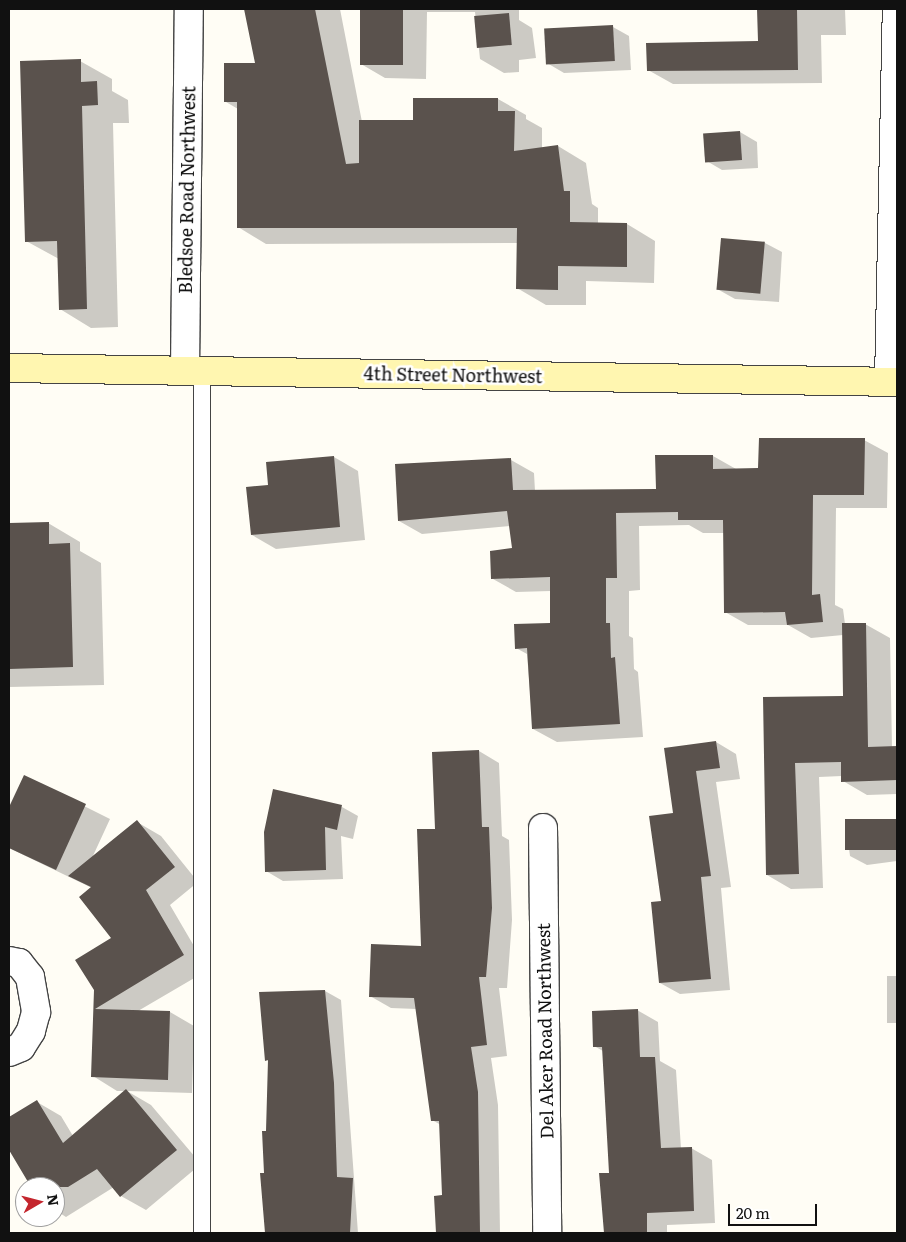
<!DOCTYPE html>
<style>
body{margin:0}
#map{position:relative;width:906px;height:1242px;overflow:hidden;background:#fffdf5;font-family:Literata,serif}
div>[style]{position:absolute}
.shadow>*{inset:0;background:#0003;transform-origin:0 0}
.building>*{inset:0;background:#5a524d;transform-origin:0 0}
.roads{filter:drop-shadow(1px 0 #444) drop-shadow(-1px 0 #444) drop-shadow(0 1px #444) drop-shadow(0 -1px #444)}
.service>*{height:16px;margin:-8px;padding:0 8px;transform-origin:8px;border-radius:8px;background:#fff}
.minor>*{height:28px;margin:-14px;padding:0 14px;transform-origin:14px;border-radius:14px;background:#fff}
.secondary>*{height:28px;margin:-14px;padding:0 14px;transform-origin:14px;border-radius:14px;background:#fff6b0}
span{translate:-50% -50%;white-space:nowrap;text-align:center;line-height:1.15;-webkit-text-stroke:5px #fff;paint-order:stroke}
.street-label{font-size:18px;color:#111}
.frame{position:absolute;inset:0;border:10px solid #111;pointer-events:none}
.north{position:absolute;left:15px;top:1177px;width:50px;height:50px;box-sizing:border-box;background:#fff;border:1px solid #a0a0a0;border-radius:50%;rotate:82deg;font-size:14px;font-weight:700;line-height:20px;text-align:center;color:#111}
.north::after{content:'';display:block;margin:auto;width:18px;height:22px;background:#c4262e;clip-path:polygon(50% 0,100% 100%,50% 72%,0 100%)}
.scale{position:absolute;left:728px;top:1204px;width:89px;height:22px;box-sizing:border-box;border:2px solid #111;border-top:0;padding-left:6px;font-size:15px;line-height:18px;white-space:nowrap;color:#111;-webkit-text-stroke:4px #fff;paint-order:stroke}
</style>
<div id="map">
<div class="shadow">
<i style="clip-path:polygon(245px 9px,340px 9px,362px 122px,415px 122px,498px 99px,526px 115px,526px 119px,542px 128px,542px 149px,558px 146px,586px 163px,592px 204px,598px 208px,598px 224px,627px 224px,655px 241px,654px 283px,586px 281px,586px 305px,546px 305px,517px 288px,518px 243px,266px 244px,238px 227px,238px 109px,226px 102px,256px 64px)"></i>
<i style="clip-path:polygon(361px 9px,519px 9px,519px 20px,532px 28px,536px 58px,519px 60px,519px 72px,504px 73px,480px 59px,475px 12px,427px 12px,426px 79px,385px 78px,361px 64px)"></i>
<i style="clip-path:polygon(758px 9px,845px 9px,846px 35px,821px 35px,822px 83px,673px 84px,648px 70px,759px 42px)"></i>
<i style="clip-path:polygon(613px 27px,629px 36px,631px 70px,564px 73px,547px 63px)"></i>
<i style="clip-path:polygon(80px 61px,112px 79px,112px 91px,128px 100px,129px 123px,113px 123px,118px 327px,91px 328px,60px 309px,59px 259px,26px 241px)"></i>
<i style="clip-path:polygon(740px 132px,757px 142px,758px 168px,722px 170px,705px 160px,704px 134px)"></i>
<i style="clip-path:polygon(722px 240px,765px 243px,782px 252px,779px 302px,735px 299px,719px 290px)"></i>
<i style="clip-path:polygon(864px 440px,888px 453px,887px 508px,836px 508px,835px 605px,843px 609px,845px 624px,865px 624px,890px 638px,892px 747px,897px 747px,897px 794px,867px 795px,843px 781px,842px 776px,819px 777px,823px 888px,791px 889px,767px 875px,764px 699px,845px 697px,843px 635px,811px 638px,788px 625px,748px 625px,725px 612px,724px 533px,703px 533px,689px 525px,639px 526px,640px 590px,629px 591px,629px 636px,633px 638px,634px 669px,638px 672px,643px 737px,557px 742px,533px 729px,527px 654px,516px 648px,551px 624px,551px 591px,516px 592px,493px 579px,513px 549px,510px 526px,422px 534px,399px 521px,511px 460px,534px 473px,535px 491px,657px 490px,657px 456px,713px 456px,736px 469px,760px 469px)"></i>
<i style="clip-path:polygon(334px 457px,358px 471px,365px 540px,276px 549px,252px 535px,269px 486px)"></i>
<i style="clip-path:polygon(48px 523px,80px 542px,80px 551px,101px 563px,104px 685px,9px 687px,9px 524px)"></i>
<i style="clip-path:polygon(716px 742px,736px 754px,740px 779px,716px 782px,731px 887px,721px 888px,730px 990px,680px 994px,660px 983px,663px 903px,674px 814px,665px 749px)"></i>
<i style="clip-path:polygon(479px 751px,499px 763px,502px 836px,509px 840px,512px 920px,507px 988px,499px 988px,507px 1056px,491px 1058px,498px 1105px,500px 1233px,438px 1233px,436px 1197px,444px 1197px,441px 1125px,432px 1120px,416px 1009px,391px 1008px,370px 996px,423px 947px,437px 830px)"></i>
<i style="clip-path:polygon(24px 776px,110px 819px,92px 858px,137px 822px,161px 836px,198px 882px,170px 905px,208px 970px,138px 1011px,170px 1012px,194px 1026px,192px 1093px,127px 1091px,151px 1105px,201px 1164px,146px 1210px,121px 1196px,114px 1187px,66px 1217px,55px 1210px,55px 1187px,33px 1187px,9px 1148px,9px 1119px,37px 1102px,61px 1116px,73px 1136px,126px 1091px,117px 1091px,93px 1076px,95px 990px,113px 938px,92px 888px,9px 848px,9px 810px)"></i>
<i style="clip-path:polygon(342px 807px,358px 816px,353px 839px,341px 836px,343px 879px,283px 881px,266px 871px)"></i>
<i style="clip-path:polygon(897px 820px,897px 861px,867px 865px,850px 856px,846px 827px)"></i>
<i style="left:887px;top:976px;width:10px;height:47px"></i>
<i style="clip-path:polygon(325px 991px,341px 1000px,358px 1233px,267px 1233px,261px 1174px,265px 1175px,269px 1061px,266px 1060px)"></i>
<i style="clip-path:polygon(637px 1010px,658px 1022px,660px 1061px,676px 1070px,681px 1149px,691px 1148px,712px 1160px,715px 1223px,667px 1225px,667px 1233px,606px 1233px,600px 1175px,610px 1174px,603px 1051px,594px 1046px)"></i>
</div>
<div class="building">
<i style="clip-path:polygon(244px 9px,315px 9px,346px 164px,359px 163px,359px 120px,413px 120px,413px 98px,498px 98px,498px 111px,515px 111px,514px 151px,558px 145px,564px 191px,570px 191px,570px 222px,627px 223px,627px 267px,558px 266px,558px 290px,516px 289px,517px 228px,237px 228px,237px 102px,224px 102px,224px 63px,255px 63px)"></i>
<i style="left:360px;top:9px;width:43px;height:56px"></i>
<i style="clip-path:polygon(757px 9px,797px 9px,798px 70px,647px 71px,646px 43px,758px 41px)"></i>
<i style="left:509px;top:13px;width:32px;height:35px;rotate:85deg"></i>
<i style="left:613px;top:25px;width:36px;height:69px;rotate:87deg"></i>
<i style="clip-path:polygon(81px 59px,81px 82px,97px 81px,98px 105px,82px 106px,87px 309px,59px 310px,57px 241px,25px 242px,20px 61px)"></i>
<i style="left:740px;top:131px;width:29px;height:37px;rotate:86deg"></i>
<i style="left:721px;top:238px;width:44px;height:52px;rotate:5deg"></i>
<i style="clip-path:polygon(759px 438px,865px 438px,864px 495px,813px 495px,812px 595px,820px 594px,823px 622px,787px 625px,785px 612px,724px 613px,723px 520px,678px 520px,678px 512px,616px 513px,617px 578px,606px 578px,606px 623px,610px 623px,611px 658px,615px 657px,620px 724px,532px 729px,527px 648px,515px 649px,514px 624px,550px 623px,550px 577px,491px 579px,490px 551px,512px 548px,507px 511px,398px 521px,395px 464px,511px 458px,513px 490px,656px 489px,655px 455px,713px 455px,713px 469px,758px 468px)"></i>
<i style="clip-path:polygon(334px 456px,340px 527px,251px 535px,246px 487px,268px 485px,266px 462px)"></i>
<i style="clip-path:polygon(49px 522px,49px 544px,70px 543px,73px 667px,9px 669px,9px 523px)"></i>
<i style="clip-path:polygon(842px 623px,866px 623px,868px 747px,897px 746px,897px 780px,841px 782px,841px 762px,795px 763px,799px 874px,766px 875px,763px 697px,843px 696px)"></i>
<i style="clip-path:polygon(716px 741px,720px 768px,696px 771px,711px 876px,701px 877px,711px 979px,659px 983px,651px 902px,661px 901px,649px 816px,673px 813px,664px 748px)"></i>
<i style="clip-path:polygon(479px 750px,482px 827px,489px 827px,492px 908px,486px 977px,479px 977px,487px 1045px,471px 1047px,478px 1092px,480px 1233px,436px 1233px,434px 1196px,442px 1195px,439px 1121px,431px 1121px,414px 998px,369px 997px,371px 944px,421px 946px,417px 829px,435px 829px,432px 752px)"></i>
<i style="clip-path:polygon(24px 775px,86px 804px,56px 870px,9px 848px,9px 807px)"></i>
<i style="clip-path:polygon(273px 789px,342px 805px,337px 830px,325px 827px,326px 870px,265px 872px,264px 832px)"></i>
<i style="left:897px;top:819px;width:31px;height:52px;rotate:90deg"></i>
<i style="clip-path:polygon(137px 820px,175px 867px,146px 890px,184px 955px,95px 1009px,170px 1011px,168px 1080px,91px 1077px,94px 990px,75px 960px,111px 938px,79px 897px,91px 887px,68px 876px)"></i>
<i style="clip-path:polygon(325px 990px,334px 1083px,337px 1177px,353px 1178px,350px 1233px,265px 1233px,260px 1173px,264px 1173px,262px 1131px,266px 1131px,268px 1060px,265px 1061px,259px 992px)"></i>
<i style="clip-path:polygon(638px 1009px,640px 1057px,655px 1057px,661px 1148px,692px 1147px,694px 1211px,647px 1213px,647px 1233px,604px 1233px,599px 1173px,609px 1173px,602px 1047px,593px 1047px,592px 1011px)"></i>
<i style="clip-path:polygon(126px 1089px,177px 1150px,120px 1197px,97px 1169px,68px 1187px,31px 1187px,9px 1150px,9px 1117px,37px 1100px,63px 1143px)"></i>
</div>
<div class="roads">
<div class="service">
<i style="left:202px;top:371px;width:862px;rotate:90deg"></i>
</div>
<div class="minor">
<i style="left:185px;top:370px;width:361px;rotate:-89.4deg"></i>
<i style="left:889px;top:382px;width:373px;rotate:-88.8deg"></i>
<i style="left:543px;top:828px;width:405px;rotate:89.4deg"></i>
<i style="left:9px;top:961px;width:10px;rotate:11deg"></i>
<i style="left:19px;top:963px;width:18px;rotate:52deg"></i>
<i style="left:30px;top:977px;width:36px;rotate:80deg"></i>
<i style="left:36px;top:1012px;width:20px;rotate:105deg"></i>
<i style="left:31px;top:1031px;width:19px;rotate:122deg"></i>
<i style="left:21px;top:1047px;width:13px;rotate:157deg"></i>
</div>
<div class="secondary">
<i style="left:9px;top:368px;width:888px;rotate:0.9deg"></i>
</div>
</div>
<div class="street-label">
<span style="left:187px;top:190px;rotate:-89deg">Bledsoe Road Northwest</span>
<span style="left:453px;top:375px;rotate:1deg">4th Street Northwest</span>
<span style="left:545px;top:1031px;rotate:-91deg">Del Aker Road Northwest</span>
</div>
<div class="frame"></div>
<div class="north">N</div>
<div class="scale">20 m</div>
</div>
